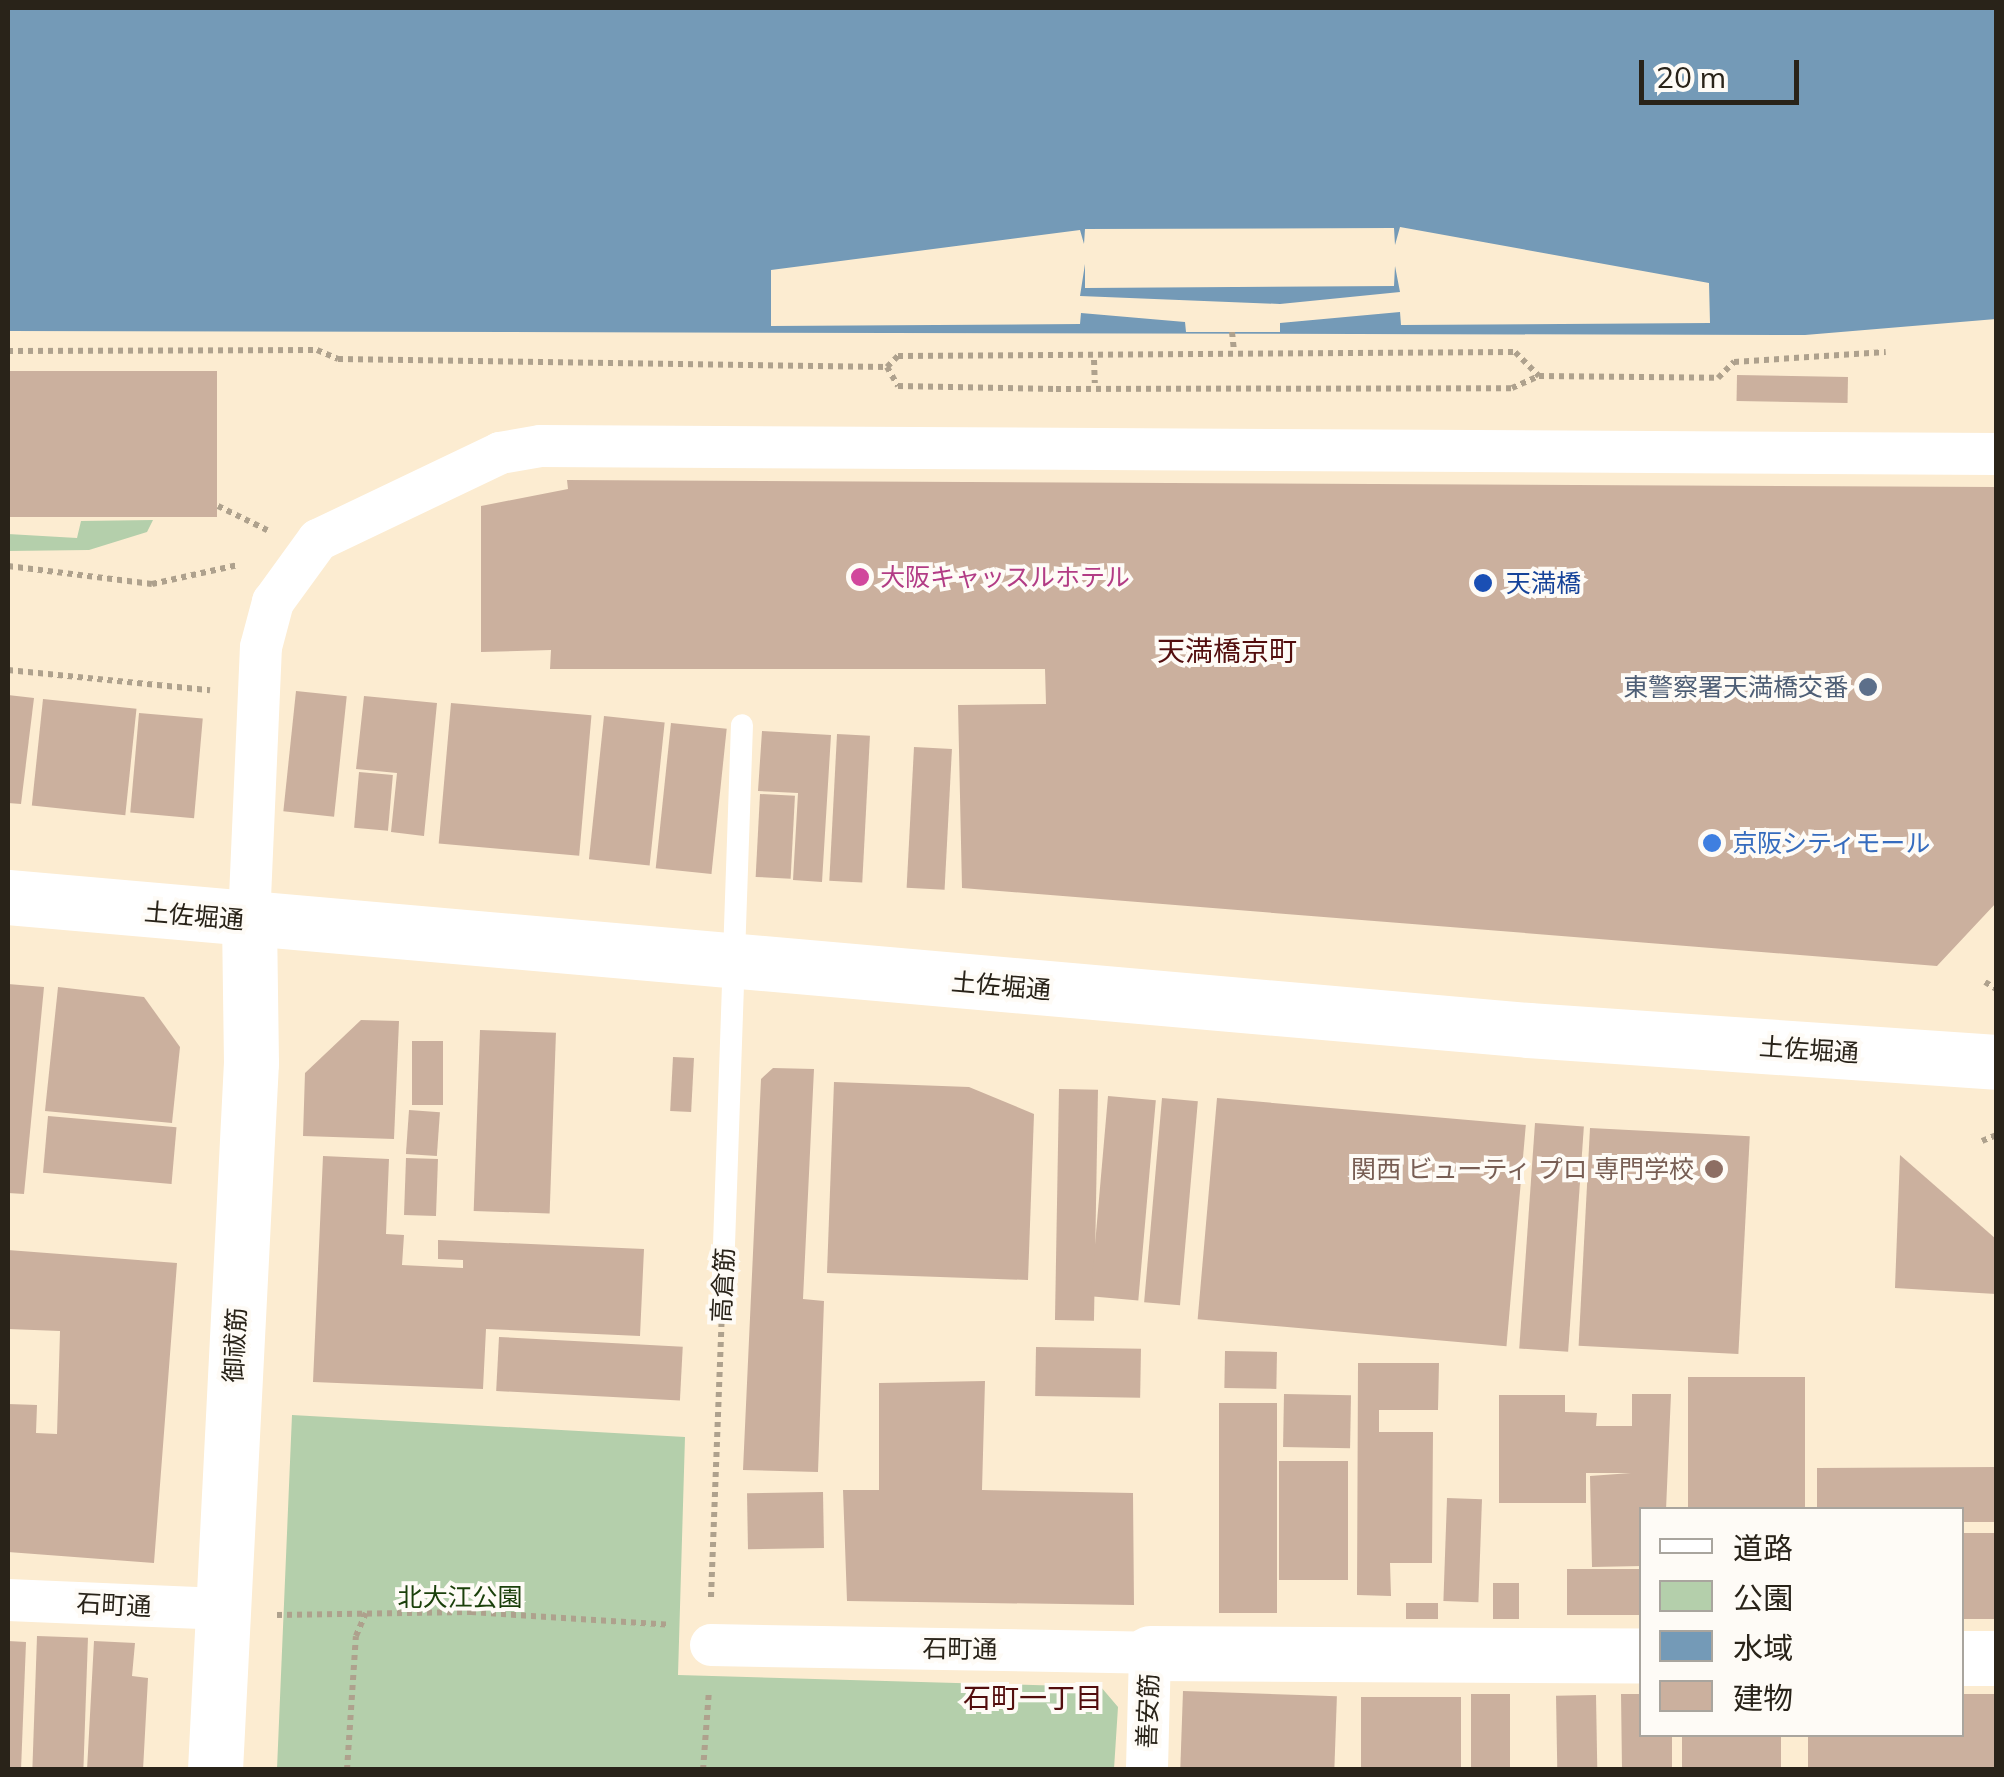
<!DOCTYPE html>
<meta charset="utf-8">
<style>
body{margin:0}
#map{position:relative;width:2004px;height:1777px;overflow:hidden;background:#fcecd1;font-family:Mulish,"Noto Sans JP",sans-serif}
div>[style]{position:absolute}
.green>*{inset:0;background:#b4cfab}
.water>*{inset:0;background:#749ab7}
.pier>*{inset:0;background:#fcecd1}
.building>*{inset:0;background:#cbb09e;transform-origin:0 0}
.path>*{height:6px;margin-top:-3px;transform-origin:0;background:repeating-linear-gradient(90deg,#aea18d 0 5px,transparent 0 10px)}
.service>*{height:22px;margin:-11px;padding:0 11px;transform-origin:11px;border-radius:11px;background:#fff}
.minor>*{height:42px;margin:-21px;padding:0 21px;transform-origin:21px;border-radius:21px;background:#fff}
.tertiary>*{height:55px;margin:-27.5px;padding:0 27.5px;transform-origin:27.5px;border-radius:27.5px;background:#fff}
.secondary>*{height:55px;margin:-27.5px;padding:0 27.5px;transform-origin:27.5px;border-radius:27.5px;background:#fff}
.dots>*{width:28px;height:28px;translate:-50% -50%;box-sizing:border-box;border:5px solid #fefbf6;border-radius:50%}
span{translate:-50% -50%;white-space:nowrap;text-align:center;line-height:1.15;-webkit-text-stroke:8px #fefbf6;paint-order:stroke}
.hotel-label{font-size:25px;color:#b23c85}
.left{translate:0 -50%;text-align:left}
.transit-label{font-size:25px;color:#164399}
.service-label{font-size:25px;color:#4e5e75}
.right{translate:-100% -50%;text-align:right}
.shop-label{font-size:25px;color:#366cbe}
.street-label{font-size:25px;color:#292319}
.education-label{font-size:25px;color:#785e54}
.park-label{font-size:25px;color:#1b400b}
.neighbourhood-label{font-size:28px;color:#530e0e}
.frame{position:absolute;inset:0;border:10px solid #292319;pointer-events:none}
.legend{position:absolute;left:1639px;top:1507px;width:325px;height:230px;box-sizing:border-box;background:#fefbf6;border:2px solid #a9a59e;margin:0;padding:12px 18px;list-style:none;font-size:30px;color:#292319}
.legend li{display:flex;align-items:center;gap:20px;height:50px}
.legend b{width:50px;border:2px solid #a9a59e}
.scale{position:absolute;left:1639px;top:60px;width:160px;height:45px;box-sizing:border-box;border:5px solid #292319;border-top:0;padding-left:12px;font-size:30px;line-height:35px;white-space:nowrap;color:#292319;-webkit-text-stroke:8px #fefbf6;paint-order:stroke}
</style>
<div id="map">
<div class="green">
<i style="clip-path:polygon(153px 520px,147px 532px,89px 550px,8px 551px,8px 534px,77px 538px,81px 521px)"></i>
<i style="clip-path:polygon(292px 1415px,685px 1437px,678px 1675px,1101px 1687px,1118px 1707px,1114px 1769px,277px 1769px)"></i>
</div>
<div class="water">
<i style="clip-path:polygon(8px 8px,1996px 8px,1996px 319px,1805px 335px,8px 331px)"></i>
</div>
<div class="pier">
<i style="clip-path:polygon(evenodd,1400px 227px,1709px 283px,1710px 323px,1401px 325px,1400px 312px,1280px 323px,1280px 332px,1186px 332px,1185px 322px,1081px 313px,1080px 324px,771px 326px,771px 270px,1080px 230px,1084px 244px,1085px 229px,1394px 228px,1395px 245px,1400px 227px,1085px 264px,1085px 288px,1394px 286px,1395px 266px,1400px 292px,1280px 304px,1080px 296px,1085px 264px)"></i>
</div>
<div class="building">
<i style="left:217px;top:371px;width:146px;height:209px;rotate:90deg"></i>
<i style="left:1737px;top:375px;width:111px;height:26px;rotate:1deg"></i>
<i style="clip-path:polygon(567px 480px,1996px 487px,1996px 903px,1937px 966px,962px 888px,958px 705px,1046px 704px,1045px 669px,550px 669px,551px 650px,481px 652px,481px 506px,568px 489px)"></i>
<i style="left:296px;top:691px;width:51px;height:121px;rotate:6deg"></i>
<i style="clip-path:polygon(8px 695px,34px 698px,21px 804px,8px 803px)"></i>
<i style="clip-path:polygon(364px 696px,437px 703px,424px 836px,391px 832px,397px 773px,356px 769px)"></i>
<i style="left:43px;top:699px;width:94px;height:107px;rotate:6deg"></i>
<i style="left:451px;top:703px;width:141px;height:141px;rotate:5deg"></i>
<i style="left:139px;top:713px;width:64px;height:100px;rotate:5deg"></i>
<i style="left:604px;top:716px;width:61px;height:144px;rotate:6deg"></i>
<i style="left:671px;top:723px;width:56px;height:146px;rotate:6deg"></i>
<i style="clip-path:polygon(762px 731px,831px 735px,822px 882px,793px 880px,798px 793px,758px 791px)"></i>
<i style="left:837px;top:734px;width:33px;height:147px;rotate:3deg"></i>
<i style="left:914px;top:747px;width:38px;height:141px;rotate:3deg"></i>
<i style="left:359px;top:772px;width:34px;height:56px;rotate:5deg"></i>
<i style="left:760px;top:794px;width:35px;height:83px;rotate:3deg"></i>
<i style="clip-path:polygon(8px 984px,44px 987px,24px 1194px,8px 1193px)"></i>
<i style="clip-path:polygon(58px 987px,144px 997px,180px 1047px,172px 1123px,45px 1111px)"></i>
<i style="clip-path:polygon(361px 1020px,399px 1021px,394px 1139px,303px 1136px,305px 1073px)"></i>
<i style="left:480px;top:1030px;width:76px;height:181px;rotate:2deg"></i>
<i style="left:412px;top:1041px;width:31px;height:64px"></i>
<i style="left:673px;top:1057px;width:21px;height:54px;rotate:3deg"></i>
<i style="clip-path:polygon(773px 1068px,814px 1069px,803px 1299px,824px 1301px,818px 1472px,743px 1470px,761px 1079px)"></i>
<i style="clip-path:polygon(834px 1082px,969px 1087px,1034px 1114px,1028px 1280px,827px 1273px)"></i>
<i style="left:1059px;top:1089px;width:39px;height:231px;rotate:1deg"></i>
<i style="left:1108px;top:1096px;width:48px;height:201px;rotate:5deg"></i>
<i style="left:1162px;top:1098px;width:36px;height:205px;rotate:5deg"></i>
<i style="left:1217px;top:1098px;width:310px;height:222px;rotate:5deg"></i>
<i style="left:409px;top:1110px;width:31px;height:44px;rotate:4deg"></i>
<i style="left:48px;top:1116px;width:129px;height:57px;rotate:5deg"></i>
<i style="left:1535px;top:1123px;width:49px;height:226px;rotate:4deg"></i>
<i style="left:1590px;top:1128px;width:160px;height:218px;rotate:3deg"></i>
<i style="clip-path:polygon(1900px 1155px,1996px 1239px,1996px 1294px,1895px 1288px)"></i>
<i style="clip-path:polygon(323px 1156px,389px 1159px,386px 1234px,404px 1235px,402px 1265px,463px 1268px,463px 1260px,438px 1259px,438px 1240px,644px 1249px,640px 1336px,486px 1329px,483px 1389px,313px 1382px)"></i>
<i style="left:406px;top:1158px;width:32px;height:57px;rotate:2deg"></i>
<i style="clip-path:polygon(8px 1250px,177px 1263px,154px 1563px,8px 1552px,8px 1404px,37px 1405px,36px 1433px,57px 1434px,60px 1331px,8px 1329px)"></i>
<i style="left:499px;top:1337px;width:184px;height:54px;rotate:3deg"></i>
<i style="left:1036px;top:1347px;width:105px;height:49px;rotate:1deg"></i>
<i style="left:1225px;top:1351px;width:52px;height:37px;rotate:1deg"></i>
<i style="clip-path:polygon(1358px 1363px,1439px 1363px,1438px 1410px,1379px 1410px,1379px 1432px,1433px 1432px,1432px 1563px,1390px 1563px,1391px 1596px,1357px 1595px)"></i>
<i style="left:1688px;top:1377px;width:117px;height:133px"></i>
<i style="clip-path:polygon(985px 1381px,982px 1490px,1133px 1493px,1134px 1605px,847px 1601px,843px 1490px,879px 1490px,879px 1383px)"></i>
<i style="left:1284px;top:1394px;width:67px;height:53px;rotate:1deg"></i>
<i style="clip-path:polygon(1632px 1394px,1671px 1394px,1666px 1510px,1642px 1510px,1642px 1566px,1592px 1567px,1590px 1476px,1631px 1473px,1586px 1473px,1586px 1503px,1499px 1503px,1499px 1395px,1565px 1395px,1565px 1412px,1597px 1413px,1596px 1426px,1632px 1426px)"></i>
<i style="left:1219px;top:1403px;width:58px;height:210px"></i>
<i style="left:1279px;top:1461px;width:69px;height:119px"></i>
<i style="clip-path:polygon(1996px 1467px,1996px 1522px,1962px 1522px,1962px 1510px,1817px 1510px,1817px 1468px)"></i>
<i style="left:823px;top:1492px;width:56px;height:76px;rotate:89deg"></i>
<i style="left:1447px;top:1498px;width:35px;height:103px;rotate:2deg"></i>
<i style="left:1996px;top:1533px;width:86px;height:34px;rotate:90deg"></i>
<i style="left:1567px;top:1569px;width:75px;height:46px"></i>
<i style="left:1493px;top:1583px;width:26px;height:36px"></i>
<i style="left:1406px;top:1603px;width:32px;height:16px"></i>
<i style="left:37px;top:1636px;width:51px;height:132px;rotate:2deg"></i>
<i style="clip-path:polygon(8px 1641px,26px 1642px,21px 1770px,8px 1770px)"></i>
<i style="clip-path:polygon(94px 1641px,135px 1643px,132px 1676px,148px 1678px,143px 1770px,87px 1770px)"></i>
<i style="left:1183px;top:1691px;width:154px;height:79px;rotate:2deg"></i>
<i style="left:1471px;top:1694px;width:39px;height:76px"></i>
<i style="clip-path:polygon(1621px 1694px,1642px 1694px,1642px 1734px,1672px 1734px,1672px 1770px,1622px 1770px)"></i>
<i style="clip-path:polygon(1962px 1694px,1996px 1694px,1996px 1769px,1808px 1770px,1808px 1734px,1962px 1734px)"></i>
<i style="left:1596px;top:1695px;width:75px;height:40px;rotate:89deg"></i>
<i style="left:1361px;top:1697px;width:100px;height:73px"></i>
<i style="left:1682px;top:1734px;width:99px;height:36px"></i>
</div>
<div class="path">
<i style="left:1232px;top:332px;width:19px;rotate:84deg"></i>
<i style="left:8px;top:351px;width:309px;rotate:-0.2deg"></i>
<i style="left:317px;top:350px;width:23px;rotate:23deg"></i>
<i style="left:338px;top:359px;width:549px;rotate:0.83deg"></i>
<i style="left:887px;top:367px;width:16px;rotate:-45deg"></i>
<i style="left:898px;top:356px;width:617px;rotate:-0.37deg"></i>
<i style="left:1515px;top:352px;width:34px;rotate:45deg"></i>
<i style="left:1539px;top:376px;width:179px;rotate:0.6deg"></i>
<i style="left:1718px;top:378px;width:23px;rotate:-45deg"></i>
<i style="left:1734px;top:362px;width:152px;rotate:-3.8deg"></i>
<i style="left:1094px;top:360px;width:23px;rotate:88deg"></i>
<i style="left:887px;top:367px;width:22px;rotate:60deg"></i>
<i style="left:898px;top:386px;width:158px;rotate:1.1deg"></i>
<i style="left:1056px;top:389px;width:456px;rotate:-0.1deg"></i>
<i style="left:1512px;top:388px;width:30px;rotate:-24deg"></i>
<i style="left:218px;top:506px;width:55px;rotate:26.1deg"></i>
<i style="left:8px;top:566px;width:145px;rotate:7.1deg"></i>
<i style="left:152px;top:584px;width:88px;rotate:-12.5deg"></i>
<i style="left:8px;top:670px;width:203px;rotate:5.7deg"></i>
<i style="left:1985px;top:982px;width:13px;rotate:32deg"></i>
<i style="left:1982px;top:1141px;width:15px;rotate:-23deg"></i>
<i style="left:711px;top:1597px;width:287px;rotate:-87.8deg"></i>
<i style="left:277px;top:1615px;width:194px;rotate:-0.9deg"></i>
<i style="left:471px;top:1612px;width:199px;rotate:3.7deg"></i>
<i style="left:347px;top:1770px;width:134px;rotate:-86.2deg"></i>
<i style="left:356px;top:1636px;width:25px;rotate:-67deg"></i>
<i style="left:703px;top:1770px;width:80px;rotate:-85.7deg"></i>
</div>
<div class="service">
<i style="left:723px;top:1274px;width:549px;rotate:-88.02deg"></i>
</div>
<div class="minor">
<i style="left:249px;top:921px;width:274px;rotate:-87.5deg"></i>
<i style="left:261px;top:647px;width:47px;rotate:-75.1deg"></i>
<i style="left:273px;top:602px;width:77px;rotate:-54deg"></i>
<i style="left:318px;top:540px;width:202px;rotate:-25.5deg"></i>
<i style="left:500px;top:453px;width:41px;rotate:-9.9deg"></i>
<i style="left:540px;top:446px;width:1456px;rotate:0.31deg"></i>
<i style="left:8px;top:1600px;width:212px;rotate:2.4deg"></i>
<i style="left:711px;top:1645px;width:439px;rotate:1deg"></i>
<i style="left:1150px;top:1653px;width:117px;rotate:91.5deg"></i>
</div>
<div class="tertiary">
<i style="left:1150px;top:1653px;width:492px;rotate:0.3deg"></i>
<i style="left:1962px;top:1658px;width:34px"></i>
<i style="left:215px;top:1770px;width:708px;rotate:-87.09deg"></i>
<i style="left:251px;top:1063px;width:142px;rotate:-90.8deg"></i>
</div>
<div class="secondary">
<i style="left:8px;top:897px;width:1526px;rotate:5deg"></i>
<i style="left:1528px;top:1030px;width:469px;rotate:3.9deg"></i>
</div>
<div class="dots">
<i style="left:860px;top:577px;background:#d1479c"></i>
<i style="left:1483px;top:583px;background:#1a4fb4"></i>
<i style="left:1868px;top:687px;background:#5c6f8a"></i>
<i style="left:1712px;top:843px;background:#3f7fe0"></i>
<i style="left:1714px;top:1169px;background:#8d6e63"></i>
</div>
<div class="hotel-label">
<span class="left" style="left:880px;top:577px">大阪キャッスルホテル</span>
</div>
<div class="transit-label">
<span class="left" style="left:1506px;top:583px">天満橋</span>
</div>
<div class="service-label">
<span class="right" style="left:1848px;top:687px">東警察署天満橋交番</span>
</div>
<div class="shop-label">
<span class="left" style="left:1732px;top:843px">京阪シティモール</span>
</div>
<div class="street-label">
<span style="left:194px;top:916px;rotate:5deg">土佐堀通</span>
<span style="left:1001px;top:986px;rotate:5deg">土佐堀通</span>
<span style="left:1809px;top:1050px;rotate:4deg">土佐堀通</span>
<span style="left:723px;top:1285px;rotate:-87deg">高倉筋</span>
<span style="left:235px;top:1345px;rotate:-87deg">御祓筋</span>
<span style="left:114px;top:1605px;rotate:3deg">石町通</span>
<span style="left:960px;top:1649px;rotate:1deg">石町通</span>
<span style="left:1148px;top:1711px;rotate:-88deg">善安筋</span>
</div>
<div class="education-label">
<span class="right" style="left:1694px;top:1169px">関西 ビューティ プロ 専門学校</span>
</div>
<div class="park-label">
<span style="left:460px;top:1597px">北大江公園</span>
</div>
<div class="neighbourhood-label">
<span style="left:1227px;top:651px">天満橋京町</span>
<span style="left:1033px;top:1698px">石町一丁目</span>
</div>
<div class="frame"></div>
<ul class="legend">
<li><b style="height:12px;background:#fff"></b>道路</li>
<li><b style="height:28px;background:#b4cfab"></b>公園</li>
<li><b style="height:28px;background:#749ab7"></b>水域</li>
<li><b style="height:28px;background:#cbb09e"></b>建物</li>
</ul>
<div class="scale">20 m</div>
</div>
